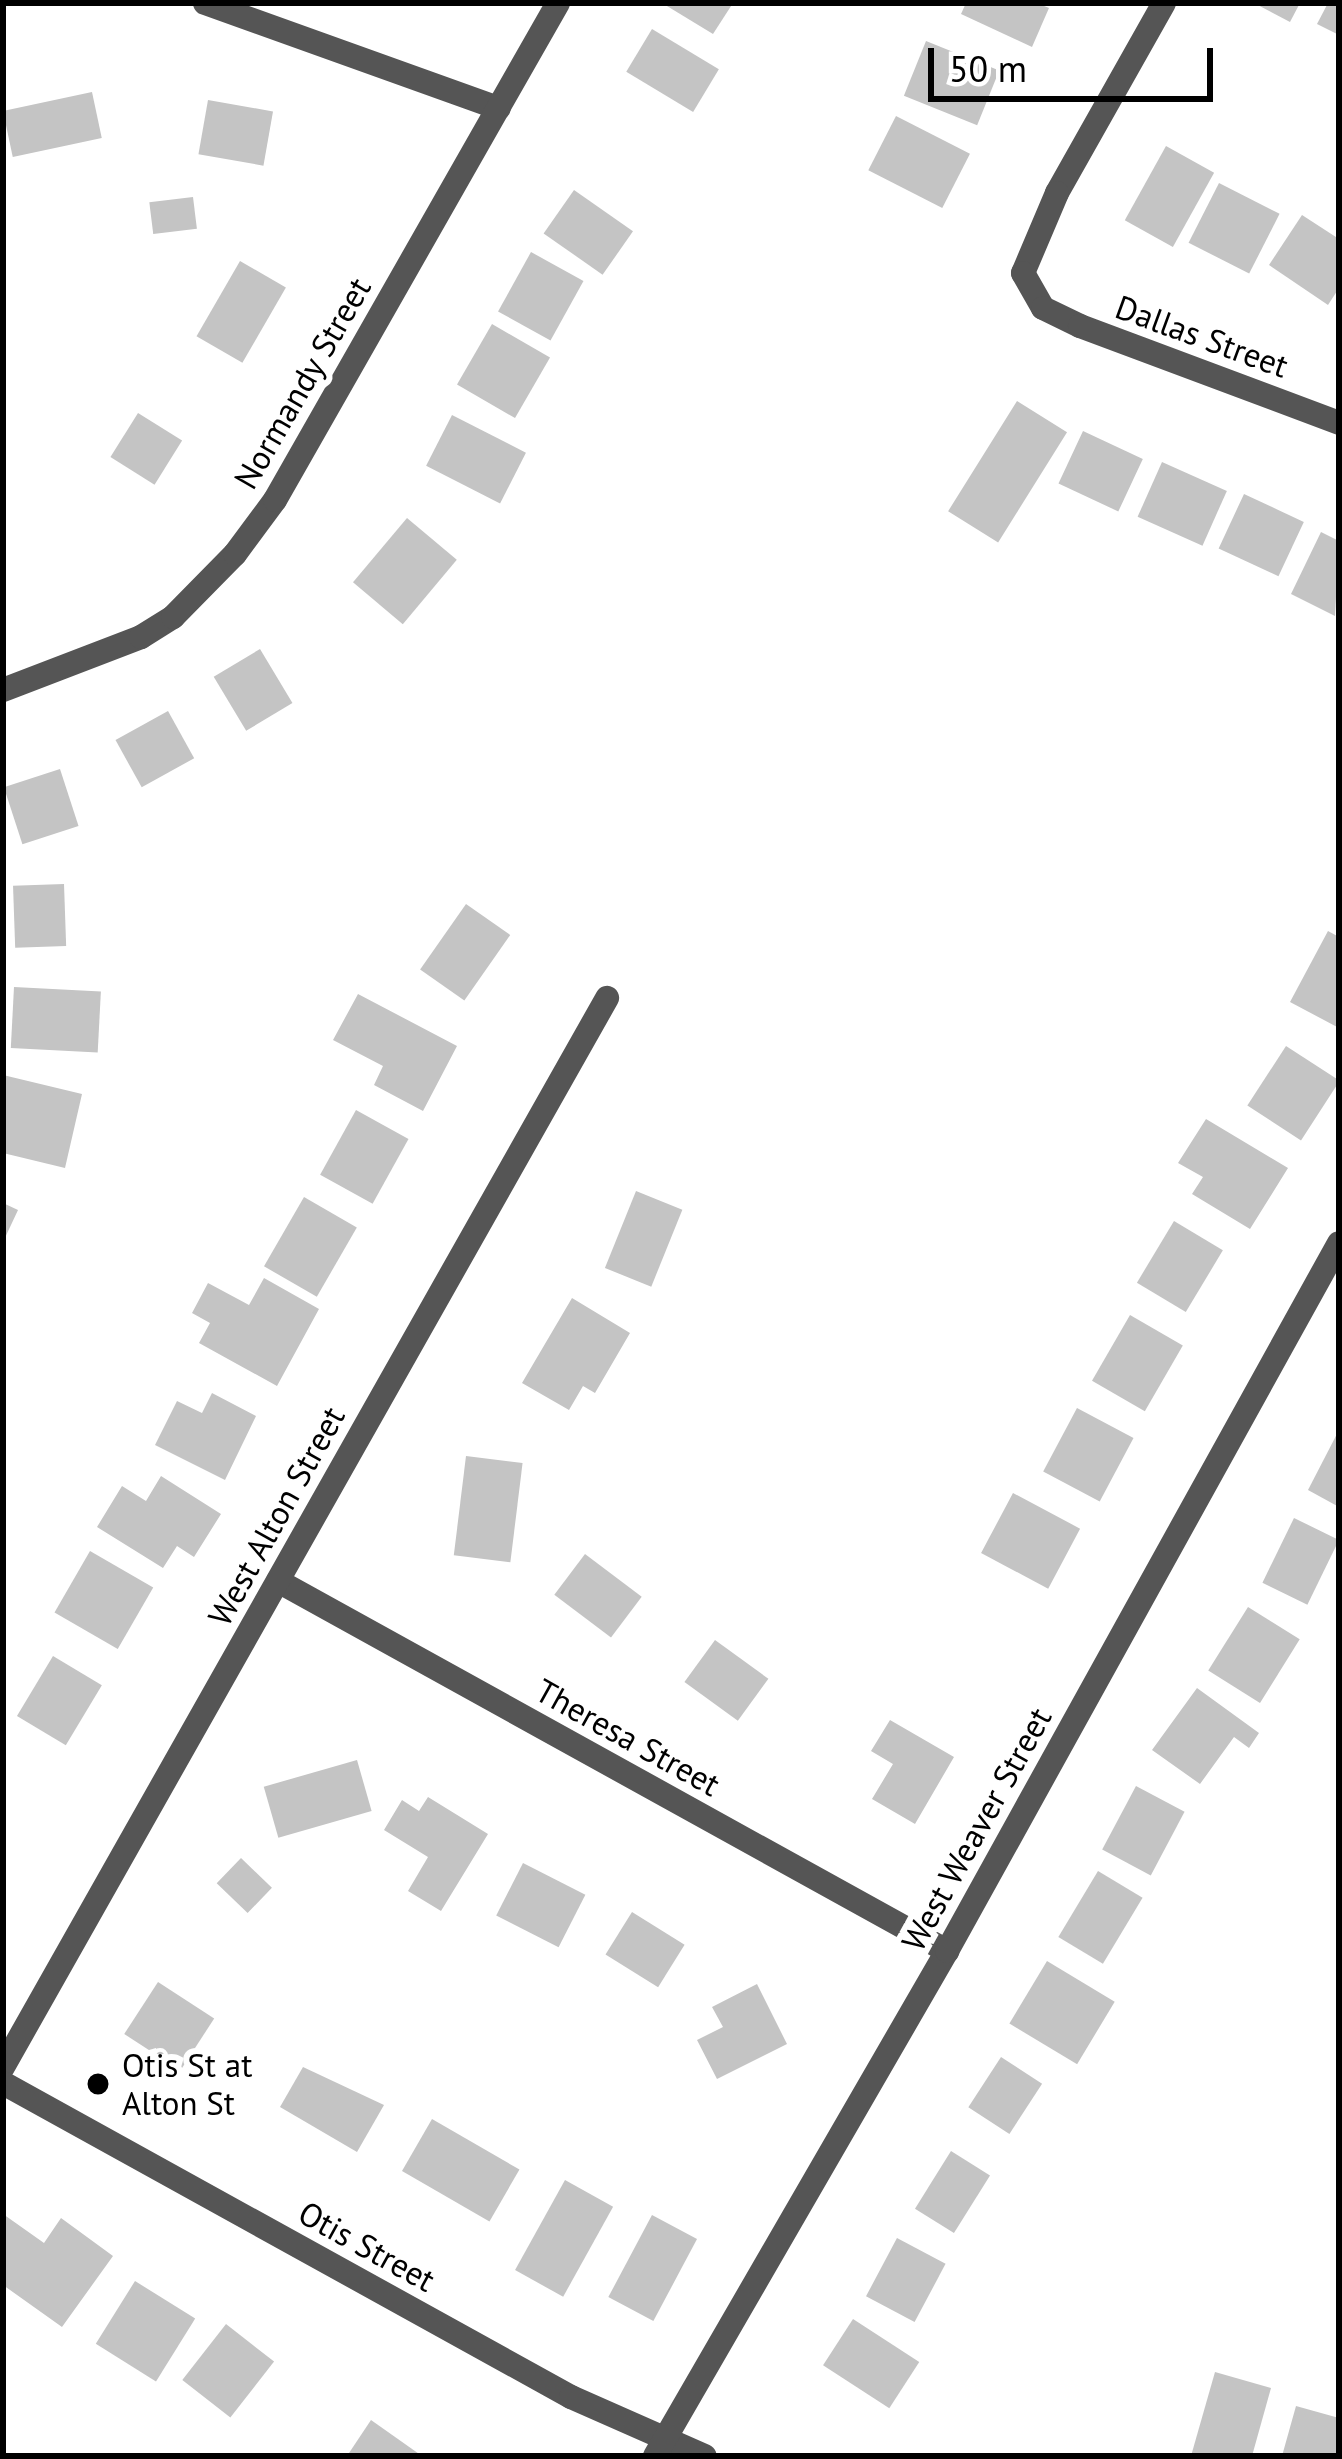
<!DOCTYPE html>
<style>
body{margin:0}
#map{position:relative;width:1342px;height:2459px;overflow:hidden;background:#fff;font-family:"PT Sans",sans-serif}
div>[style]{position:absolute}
.building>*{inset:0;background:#c4c4c4;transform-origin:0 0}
.street>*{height:24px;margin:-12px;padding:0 12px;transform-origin:12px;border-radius:12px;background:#555}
.dots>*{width:33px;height:33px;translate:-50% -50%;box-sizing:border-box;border:6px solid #fff;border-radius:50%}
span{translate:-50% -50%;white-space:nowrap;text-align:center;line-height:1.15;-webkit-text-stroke:12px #fff;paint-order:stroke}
.street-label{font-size:33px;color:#000}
.poi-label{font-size:33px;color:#000}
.left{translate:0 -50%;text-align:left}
.frame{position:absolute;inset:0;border:6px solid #000;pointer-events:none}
.scale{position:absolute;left:928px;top:48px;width:285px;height:54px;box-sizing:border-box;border:6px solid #000;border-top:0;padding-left:15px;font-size:36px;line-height:42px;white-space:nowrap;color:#000;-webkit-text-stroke:9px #fff;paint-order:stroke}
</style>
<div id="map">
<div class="building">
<i style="clip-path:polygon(662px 3px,733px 3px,713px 34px)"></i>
<i style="clip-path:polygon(966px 3px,1037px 3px,1049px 8px,1032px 47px,961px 14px)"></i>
<i style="clip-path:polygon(1254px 3px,1300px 3px,1290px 22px)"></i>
<i style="clip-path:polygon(1328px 3px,1339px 3px,1339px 35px,1317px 24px)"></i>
<i style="left:652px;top:29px;width:78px;height:50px;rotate:31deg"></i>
<i style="left:926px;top:41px;width:79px;height:59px;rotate:22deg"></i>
<i style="left:92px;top:92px;width:47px;height:91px;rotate:78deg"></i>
<i style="left:208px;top:100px;width:66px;height:55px;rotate:10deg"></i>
<i style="left:896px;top:116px;width:83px;height:61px;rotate:27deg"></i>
<i style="left:1166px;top:146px;width:55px;height:85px;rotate:29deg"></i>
<i style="left:1219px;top:183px;width:68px;height:67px;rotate:27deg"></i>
<i style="left:574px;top:190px;width:72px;height:53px;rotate:35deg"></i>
<i style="left:193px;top:197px;width:32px;height:44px;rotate:83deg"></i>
<i style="clip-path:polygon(1302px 215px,1339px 239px,1339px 288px,1328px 305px,1269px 265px)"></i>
<i style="left:531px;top:252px;width:60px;height:68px;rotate:29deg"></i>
<i style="left:240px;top:261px;width:53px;height:87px;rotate:30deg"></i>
<i style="left:492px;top:324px;width:67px;height:70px;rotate:30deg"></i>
<i style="left:1017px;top:401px;width:59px;height:130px;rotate:32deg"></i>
<i style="left:138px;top:413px;width:52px;height:52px;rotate:32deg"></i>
<i style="left:452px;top:415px;width:83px;height:57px;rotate:27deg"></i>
<i style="left:1083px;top:431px;width:66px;height:58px;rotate:25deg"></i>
<i style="left:1162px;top:462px;width:71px;height:60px;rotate:24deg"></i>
<i style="left:1244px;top:494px;width:66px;height:60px;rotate:25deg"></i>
<i style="left:407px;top:518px;width:65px;height:84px;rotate:40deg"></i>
<i style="clip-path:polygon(1321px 532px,1339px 541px,1335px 616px,1291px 594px)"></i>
<i style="left:260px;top:649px;width:63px;height:54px;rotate:59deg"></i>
<i style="left:168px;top:711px;width:54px;height:60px;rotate:61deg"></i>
<i style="left:60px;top:769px;width:60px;height:59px;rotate:72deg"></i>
<i style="left:64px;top:884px;width:62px;height:51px;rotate:88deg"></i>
<i style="left:466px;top:904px;width:54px;height:80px;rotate:35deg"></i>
<i style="clip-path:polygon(1328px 931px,1339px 937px,1339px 1028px,1290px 1002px)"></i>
<i style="left:14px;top:987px;width:87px;height:61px;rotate:3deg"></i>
<i style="clip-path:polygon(358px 994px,457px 1046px,423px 1111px,374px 1085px,383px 1066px,333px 1040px)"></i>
<i style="left:1286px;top:1046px;width:64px;height:71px;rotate:33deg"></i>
<i style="clip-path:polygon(3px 1075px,82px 1094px,65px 1168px,3px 1153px)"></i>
<i style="left:356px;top:1110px;width:60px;height:74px;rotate:29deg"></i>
<i style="clip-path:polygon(1206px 1119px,1288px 1168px,1250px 1229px,1192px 1194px,1203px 1177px,1178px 1163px)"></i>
<i style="left:636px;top:1191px;width:50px;height:83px;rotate:22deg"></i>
<i style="left:304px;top:1197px;width:61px;height:80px;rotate:30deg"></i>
<i style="clip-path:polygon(3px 1203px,18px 1210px,3px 1242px)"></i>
<i style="left:1174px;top:1221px;width:57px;height:72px;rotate:31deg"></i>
<i style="clip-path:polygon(264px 1278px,319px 1309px,277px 1386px,199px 1343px,210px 1323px,192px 1313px,208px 1283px,249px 1305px)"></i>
<i style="clip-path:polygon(572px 1298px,630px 1333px,595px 1393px,583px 1386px,569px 1410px,522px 1383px)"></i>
<i style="left:1130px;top:1315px;width:61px;height:76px;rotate:30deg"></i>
<i style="clip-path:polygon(212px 1393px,256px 1416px,225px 1480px,155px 1445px,177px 1401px,202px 1413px)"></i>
<i style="left:1077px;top:1408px;width:64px;height:72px;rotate:28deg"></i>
<i style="clip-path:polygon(1339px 1430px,1339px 1507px,1308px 1490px)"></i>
<i style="left:466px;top:1456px;width:57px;height:100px;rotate:7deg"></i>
<i style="clip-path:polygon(161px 1476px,221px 1514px,194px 1557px,177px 1546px,163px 1568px,97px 1527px,122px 1486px,146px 1501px)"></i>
<i style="left:1013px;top:1493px;width:76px;height:68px;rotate:28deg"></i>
<i style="left:1294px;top:1518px;width:50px;height:72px;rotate:26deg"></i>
<i style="left:90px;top:1551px;width:73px;height:71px;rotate:30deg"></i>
<i style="left:585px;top:1554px;width:71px;height:51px;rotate:37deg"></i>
<i style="left:1248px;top:1607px;width:61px;height:75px;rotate:32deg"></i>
<i style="left:715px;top:1640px;width:66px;height:52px;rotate:36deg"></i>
<i style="left:53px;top:1656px;width:57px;height:70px;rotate:31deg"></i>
<i style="clip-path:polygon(1197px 1688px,1259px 1733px,1249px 1748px,1234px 1737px,1200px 1784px,1152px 1750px)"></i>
<i style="clip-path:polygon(890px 1720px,954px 1757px,915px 1824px,872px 1799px,893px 1764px,871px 1751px)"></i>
<i style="left:357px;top:1760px;width:53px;height:97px;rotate:74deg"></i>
<i style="left:1136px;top:1786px;width:55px;height:72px;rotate:28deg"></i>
<i style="clip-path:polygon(428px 1797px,488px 1834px,441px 1911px,408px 1891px,428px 1857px,384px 1830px,402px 1800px,419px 1811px)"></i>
<i style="left:241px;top:1858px;width:43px;height:35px;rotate:44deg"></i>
<i style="left:523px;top:1863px;width:70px;height:59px;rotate:27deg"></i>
<i style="left:1098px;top:1871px;width:52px;height:77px;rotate:31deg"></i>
<i style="left:632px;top:1912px;width:62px;height:50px;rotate:32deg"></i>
<i style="left:1047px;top:1961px;width:79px;height:73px;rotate:31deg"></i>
<i style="left:158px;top:1982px;width:67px;height:62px;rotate:33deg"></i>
<i style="clip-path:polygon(757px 1984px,787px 2044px,717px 2079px,697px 2040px,723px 2027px,712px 2007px)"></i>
<i style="left:1001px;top:2057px;width:49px;height:60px;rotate:33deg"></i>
<i style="clip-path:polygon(303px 2067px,384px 2105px,357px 2152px,280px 2107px)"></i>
<i style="left:432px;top:2119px;width:101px;height:60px;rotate:30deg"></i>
<i style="left:951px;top:2151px;width:46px;height:68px;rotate:32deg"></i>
<i style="left:565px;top:2180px;width:55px;height:103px;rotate:29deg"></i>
<i style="clip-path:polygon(3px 2214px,44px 2243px,61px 2218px,113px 2256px,62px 2327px,3px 2285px)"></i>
<i style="left:652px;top:2215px;width:51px;height:93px;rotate:28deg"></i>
<i style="left:897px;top:2238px;width:55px;height:66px;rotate:28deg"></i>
<i style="left:135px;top:2281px;width:71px;height:74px;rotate:32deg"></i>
<i style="left:853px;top:2319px;width:79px;height:55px;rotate:33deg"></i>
<i style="left:226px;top:2324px;width:61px;height:71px;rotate:38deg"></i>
<i style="clip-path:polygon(1215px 2372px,1271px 2388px,1252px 2456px,1191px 2456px)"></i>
<i style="clip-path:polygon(1296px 2406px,1339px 2418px,1339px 2456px,1282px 2456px)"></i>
<i style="clip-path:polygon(371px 2420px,422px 2456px,347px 2456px)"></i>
</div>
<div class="street">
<i style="left:205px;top:3px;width:312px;rotate:19.7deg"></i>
<i style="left:1164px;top:3px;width:218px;rotate:119.4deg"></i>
<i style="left:1057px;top:193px;width:87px;rotate:113deg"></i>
<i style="left:1023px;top:273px;width:40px;rotate:60.3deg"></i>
<i style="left:1043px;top:308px;width:41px;rotate:25.9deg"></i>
<i style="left:1080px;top:326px;width:277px;rotate:20.5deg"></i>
<i style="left:3px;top:690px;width:148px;rotate:-21deg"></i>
<i style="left:141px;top:637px;width:38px;rotate:-32deg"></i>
<i style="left:173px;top:617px;width:88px;rotate:-45.5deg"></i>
<i style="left:235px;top:554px;width:67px;rotate:-53.5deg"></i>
<i style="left:275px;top:500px;width:572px;rotate:-60.34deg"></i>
<i style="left:278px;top:1581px;width:765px;rotate:28.95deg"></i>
<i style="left:3px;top:2067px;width:1228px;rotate:-60.53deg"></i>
<i style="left:3px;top:2083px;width:649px;rotate:28.93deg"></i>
<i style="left:571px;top:2397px;width:146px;rotate:23.8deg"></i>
<i style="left:655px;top:2456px;width:583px;rotate:-59.96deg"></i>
<i style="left:947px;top:1951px;width:809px;rotate:-61.03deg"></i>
</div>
<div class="dots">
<i style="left:98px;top:2084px;background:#000"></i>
</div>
<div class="street-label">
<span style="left:1202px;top:336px;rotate:20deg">Dallas Street</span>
<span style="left:302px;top:383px;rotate:-60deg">Normandy Street</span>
<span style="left:276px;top:1516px;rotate:-61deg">West Alton Street</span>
<span style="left:628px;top:1737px;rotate:29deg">Theresa Street</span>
<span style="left:976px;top:1829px;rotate:-61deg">West Weaver Street</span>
<span style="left:367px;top:2246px;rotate:29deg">Otis Street</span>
</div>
<div class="poi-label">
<span class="left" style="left:122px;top:2084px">Otis St at<br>Alton St</span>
</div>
<div class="frame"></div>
<div class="scale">50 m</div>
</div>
